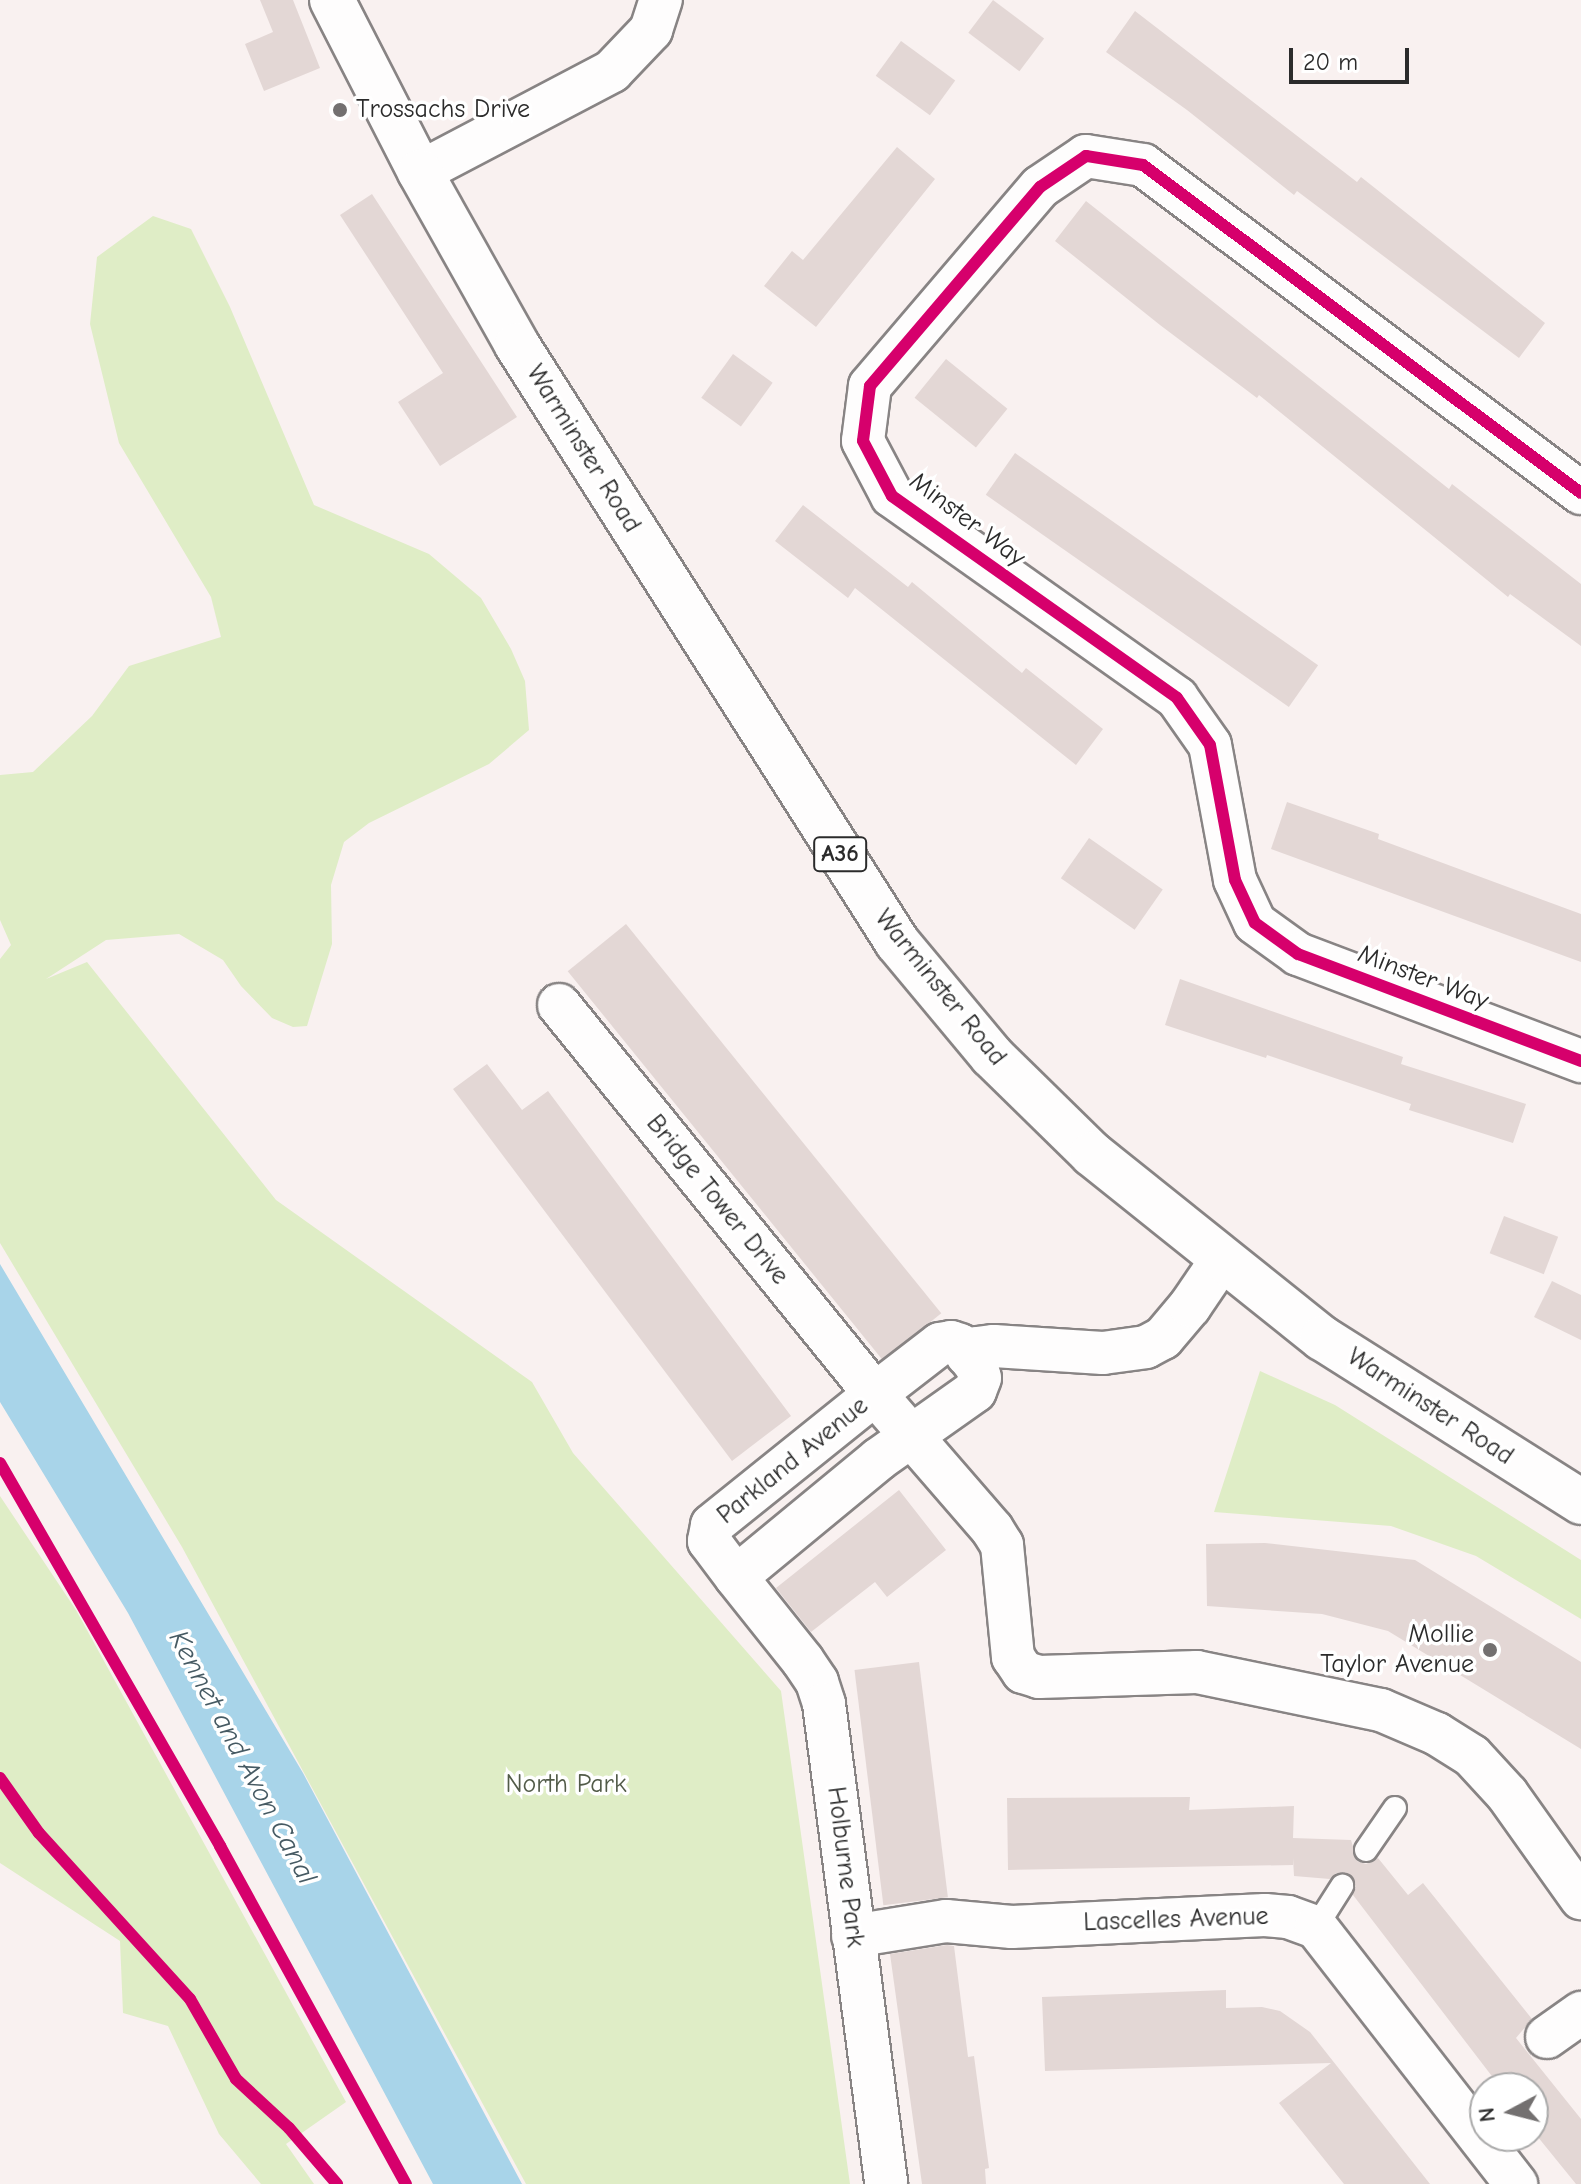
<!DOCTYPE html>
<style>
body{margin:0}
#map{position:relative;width:1581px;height:2184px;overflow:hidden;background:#f9f1f0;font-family:"Comic Neue",sans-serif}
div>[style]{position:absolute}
.green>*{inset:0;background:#dfedc6}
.water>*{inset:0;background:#a8d4e9}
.building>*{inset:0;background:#e3d7d5;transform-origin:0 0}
.roads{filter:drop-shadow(2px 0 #888484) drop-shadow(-2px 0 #888484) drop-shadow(0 2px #888484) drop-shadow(0 -2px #888484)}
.service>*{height:22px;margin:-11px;padding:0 11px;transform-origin:11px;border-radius:11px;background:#fefdfd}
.minor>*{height:42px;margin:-21px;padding:0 21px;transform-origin:21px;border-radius:21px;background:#fefdfd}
.trunk>*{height:44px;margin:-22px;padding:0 22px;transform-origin:22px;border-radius:22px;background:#fefdfd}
.cycleway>*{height:12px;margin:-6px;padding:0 6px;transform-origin:6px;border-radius:6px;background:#d6006c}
.dots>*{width:22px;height:22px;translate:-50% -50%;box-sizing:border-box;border:4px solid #fff;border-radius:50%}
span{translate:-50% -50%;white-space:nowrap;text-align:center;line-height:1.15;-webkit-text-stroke:7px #fff;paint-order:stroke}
.shield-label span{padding:2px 6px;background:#fff;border:2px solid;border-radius:6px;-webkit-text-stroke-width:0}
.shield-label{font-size:24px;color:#2b2b2b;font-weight:700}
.poi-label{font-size:26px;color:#2b2b2b}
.left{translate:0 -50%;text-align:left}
.right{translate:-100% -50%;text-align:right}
.street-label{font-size:26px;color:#2b2b2b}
.park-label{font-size:26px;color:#525b49}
.water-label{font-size:28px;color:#465a63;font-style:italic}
.north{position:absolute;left:1469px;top:2072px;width:80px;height:80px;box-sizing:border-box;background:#fff;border:2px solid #aaa;border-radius:50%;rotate:263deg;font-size:22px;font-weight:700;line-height:32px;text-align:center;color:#2b2b2b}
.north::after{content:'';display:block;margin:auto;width:28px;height:36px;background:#737070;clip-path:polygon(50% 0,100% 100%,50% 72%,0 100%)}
.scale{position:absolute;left:1289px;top:48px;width:120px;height:36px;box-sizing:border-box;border:4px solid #2b2b2b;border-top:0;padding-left:10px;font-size:24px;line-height:28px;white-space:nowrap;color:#2b2b2b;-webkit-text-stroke:6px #fff;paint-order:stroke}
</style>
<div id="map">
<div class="green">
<i style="clip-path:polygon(153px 216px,191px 229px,230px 307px,314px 505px,429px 554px,481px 598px,511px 649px,525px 681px,529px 730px,489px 764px,369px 823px,344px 842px,331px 885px,332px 944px,307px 1026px,293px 1027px,272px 1018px,241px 986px,223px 960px,179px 934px,106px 940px,46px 979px,87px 962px,276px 1200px,532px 1382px,573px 1453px,781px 1691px,850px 2184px,526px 2184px,182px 1547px,0 1243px,0 959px,11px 945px,0 920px,0 775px,33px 772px,92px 716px,129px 666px,221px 637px,211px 597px,119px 443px,90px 324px,97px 257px)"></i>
<i style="clip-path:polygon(1260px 1371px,1335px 1405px,1581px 1560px,1581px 1619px,1476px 1556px,1391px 1526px,1214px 1512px)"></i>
<i style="clip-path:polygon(0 1496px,76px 1610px,346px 2102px,286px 2144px,314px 2184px,261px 2184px,219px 2134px,168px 2026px,123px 2013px,120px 1941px,0 1863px)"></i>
</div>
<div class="water">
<i style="clip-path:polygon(0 1264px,303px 1773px,522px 2184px,433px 2184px,128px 1613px,0 1402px)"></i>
</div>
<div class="building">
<i style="clip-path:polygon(260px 0,293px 0,320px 68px,264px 91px,245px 44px,273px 32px)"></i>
<i style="left:993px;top:0;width:64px;height:41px;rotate:37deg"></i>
<i style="clip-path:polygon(1135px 11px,1357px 182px,1361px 177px,1545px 323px,1519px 358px,1297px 191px,1294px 195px,1187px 110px,1106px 52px)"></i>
<i style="left:901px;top:41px;width:67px;height:43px;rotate:36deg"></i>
<i style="clip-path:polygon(897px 147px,935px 179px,816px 327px,764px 286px,792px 251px,803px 260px)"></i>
<i style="clip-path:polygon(372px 194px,517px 417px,440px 466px,398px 402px,443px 373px,340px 215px)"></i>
<i style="clip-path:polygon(1086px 201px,1449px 489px,1452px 484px,1581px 584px,1581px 646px,1510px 594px,1508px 597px,1259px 395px,1257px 398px,1160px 325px,1055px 241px)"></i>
<i style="left:733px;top:354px;width:49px;height:54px;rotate:36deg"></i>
<i style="left:946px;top:359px;width:79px;height:50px;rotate:39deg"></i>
<i style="left:1015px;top:453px;width:370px;height:51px;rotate:35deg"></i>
<i style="clip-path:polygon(803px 505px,908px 587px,912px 582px,1022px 673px,1026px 668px,1103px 729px,1076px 765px,855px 588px,848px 598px,775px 541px)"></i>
<i style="clip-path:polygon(1287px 802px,1379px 834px,1378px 839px,1581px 914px,1581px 962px,1271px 849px)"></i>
<i style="left:1089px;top:838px;width:90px;height:49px;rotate:35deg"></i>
<i style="left:626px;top:924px;width:501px;height:75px;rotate:51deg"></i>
<i style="clip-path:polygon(1180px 979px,1403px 1057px,1401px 1064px,1526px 1104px,1513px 1143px,1409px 1110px,1411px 1104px,1267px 1055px,1266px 1058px,1165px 1025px)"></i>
<i style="clip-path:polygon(487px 1064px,522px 1110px,548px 1091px,791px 1416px,732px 1461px,453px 1089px)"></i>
<i style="left:1504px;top:1216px;width:58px;height:40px;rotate:21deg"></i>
<i style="clip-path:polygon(1552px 1281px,1581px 1295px,1581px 1340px,1534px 1317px)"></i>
<i style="clip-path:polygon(899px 1490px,946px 1550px,887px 1597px,875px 1582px,811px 1632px,776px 1588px)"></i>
<i style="clip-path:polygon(1265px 1543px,1415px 1560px,1581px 1662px,1581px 1749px,1388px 1631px,1322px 1614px,1207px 1606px,1206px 1544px)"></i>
<i style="left:919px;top:1662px;width:237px;height:65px;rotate:83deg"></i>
<i style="clip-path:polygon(1190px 1797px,1189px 1810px,1294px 1806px,1293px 1838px,1351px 1840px,1357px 1861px,1366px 1864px,1378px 1858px,1408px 1895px,1423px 1883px,1532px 2019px,1516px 2038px,1581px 2119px,1581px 2184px,1576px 2184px,1533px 2131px,1533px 2088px,1501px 2088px,1353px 1895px,1356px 1886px,1349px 1874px,1336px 1873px,1330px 1879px,1294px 1876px,1293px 1858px,1293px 1865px,1008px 1870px,1007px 1798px)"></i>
<i style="clip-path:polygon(947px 1945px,954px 1946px,968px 2057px,974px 2056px,989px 2168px,985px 2169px,986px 2184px,922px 2184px,890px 1954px)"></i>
<i style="clip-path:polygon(1226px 1990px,1226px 2008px,1262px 2007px,1280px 2011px,1310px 2032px,1430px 2184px,1344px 2184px,1279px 2103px,1331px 2063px,1045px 2071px,1042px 1997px)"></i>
</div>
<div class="roads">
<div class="service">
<i style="left:1366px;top:1850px;width:51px;rotate:-55.4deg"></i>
<i style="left:1316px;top:1927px;width:49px;rotate:-57.6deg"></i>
</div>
<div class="minor">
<i style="left:420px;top:172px;width:217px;rotate:-27.7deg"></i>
<i style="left:612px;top:71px;width:57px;rotate:-46.4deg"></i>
<i style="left:651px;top:30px;width:32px;rotate:-72deg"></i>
<i style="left:1581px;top:493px;width:547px;rotate:-143.17deg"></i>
<i style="left:1143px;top:165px;width:58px;rotate:-171deg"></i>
<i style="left:1086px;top:156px;width:55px;rotate:146deg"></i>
<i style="left:1040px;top:187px;width:262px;rotate:130.5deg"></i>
<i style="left:870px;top:386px;width:55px;rotate:97.3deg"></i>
<i style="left:863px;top:441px;width:62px;rotate:62.2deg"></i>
<i style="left:892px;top:496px;width:349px;rotate:35.3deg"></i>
<i style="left:1177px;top:698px;width:57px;rotate:54.9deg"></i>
<i style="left:1210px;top:745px;width:137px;rotate:79.5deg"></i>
<i style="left:1235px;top:880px;width:47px;rotate:65.1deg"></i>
<i style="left:1255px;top:923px;width:53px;rotate:35.8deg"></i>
<i style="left:1298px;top:954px;width:303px;rotate:20.7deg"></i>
<i style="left:559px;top:1005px;width:501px;rotate:50.91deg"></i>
<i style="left:875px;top:1394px;width:179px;rotate:49.1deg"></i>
<i style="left:992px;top:1529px;width:19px;rotate:58deg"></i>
<i style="left:1002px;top:1545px;width:113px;rotate:84.4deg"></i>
<i style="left:1013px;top:1657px;width:18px;rotate:56deg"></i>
<i style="left:1023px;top:1672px;width:17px;rotate:17deg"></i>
<i style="left:1039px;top:1677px;width:158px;rotate:-1.8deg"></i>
<i style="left:1197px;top:1672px;width:188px;rotate:11.7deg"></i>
<i style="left:1381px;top:1710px;width:61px;rotate:23.2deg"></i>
<i style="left:1437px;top:1734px;width:41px;rotate:32.2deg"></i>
<i style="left:1472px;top:1756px;width:52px;rotate:47.4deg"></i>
<i style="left:1507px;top:1794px;width:128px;rotate:54.6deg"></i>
<i style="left:951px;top:1342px;width:9px;rotate:18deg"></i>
<i style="left:960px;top:1345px;width:28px;rotate:52deg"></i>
<i style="left:977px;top:1367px;width:11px;rotate:75deg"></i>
<i style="left:980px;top:1378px;width:14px;rotate:111deg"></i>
<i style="left:975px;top:1391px;width:118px;rotate:144.7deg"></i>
<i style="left:879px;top:1459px;width:185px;rotate:140.5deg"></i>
<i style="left:736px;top:1577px;width:45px;rotate:-126.9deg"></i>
<i style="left:709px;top:1541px;width:16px;rotate:-79deg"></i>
<i style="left:712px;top:1525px;width:209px;rotate:-38.8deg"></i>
<i style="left:875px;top:1394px;width:82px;rotate:-37.6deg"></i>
<i style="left:940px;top:1344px;width:11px;rotate:-10deg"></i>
<i style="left:967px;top:1355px;width:12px;rotate:-35deg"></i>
<i style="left:977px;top:1348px;width:17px;rotate:-7deg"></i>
<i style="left:994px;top:1346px;width:109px;rotate:3.7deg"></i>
<i style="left:1103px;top:1353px;width:43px;rotate:-7.9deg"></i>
<i style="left:1146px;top:1347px;width:19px;rotate:-28deg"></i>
<i style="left:1163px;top:1338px;width:42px;rotate:-49.8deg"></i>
<i style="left:1190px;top:1306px;width:57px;rotate:-55.8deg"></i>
<i style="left:736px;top:1577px;width:107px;rotate:51.4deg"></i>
<i style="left:803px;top:1661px;width:25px;rotate:56deg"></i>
<i style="left:817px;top:1682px;width:23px;rotate:72deg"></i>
<i style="left:824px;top:1704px;width:484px;rotate:82.6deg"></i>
<i style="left:853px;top:1936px;width:94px;rotate:-9.2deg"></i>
<i style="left:946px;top:1921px;width:66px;rotate:5.2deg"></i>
<i style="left:1012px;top:1927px;width:253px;rotate:-2.7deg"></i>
<i style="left:1265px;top:1915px;width:23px;rotate:5deg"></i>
<i style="left:1288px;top:1917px;width:30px;rotate:20deg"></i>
<i style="left:1316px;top:1927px;width:326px;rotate:52.1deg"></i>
<i style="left:1547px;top:2037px;width:42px;rotate:-35.2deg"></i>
</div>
<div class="trunk">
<i style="left:332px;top:0;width:193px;rotate:62.9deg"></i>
<i style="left:420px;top:172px;width:198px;rotate:60.7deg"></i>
<i style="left:517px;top:345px;width:708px;rotate:57.52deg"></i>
<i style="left:897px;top:942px;width:148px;rotate:50.2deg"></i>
<i style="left:992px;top:1056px;width:140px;rotate:44.4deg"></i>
<i style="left:1092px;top:1154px;width:295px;rotate:38.7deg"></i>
<i style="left:1322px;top:1338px;width:307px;rotate:32.3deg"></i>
</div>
</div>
<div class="cycleway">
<i style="left:1581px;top:493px;width:547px;rotate:-143.17deg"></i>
<i style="left:1143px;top:165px;width:58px;rotate:-171deg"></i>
<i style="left:1086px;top:156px;width:55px;rotate:146deg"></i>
<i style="left:1040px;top:187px;width:262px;rotate:130.5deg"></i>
<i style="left:870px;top:386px;width:55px;rotate:97.3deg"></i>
<i style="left:863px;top:441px;width:62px;rotate:62.2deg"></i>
<i style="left:892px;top:496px;width:349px;rotate:35.3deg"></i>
<i style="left:1177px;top:698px;width:57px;rotate:54.9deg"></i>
<i style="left:1210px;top:745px;width:137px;rotate:79.5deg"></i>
<i style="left:1235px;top:880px;width:47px;rotate:65.1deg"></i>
<i style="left:1255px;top:923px;width:53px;rotate:35.8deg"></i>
<i style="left:1298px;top:954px;width:303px;rotate:20.7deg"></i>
<i style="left:0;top:1463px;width:442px;rotate:60.1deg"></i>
<i style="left:220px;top:1846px;width:386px;rotate:61.2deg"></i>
<i style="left:0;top:1778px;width:67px;rotate:54.7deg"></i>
<i style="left:39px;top:1833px;width:224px;rotate:47.7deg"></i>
<i style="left:190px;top:1999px;width:92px;rotate:60.1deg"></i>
<i style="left:236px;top:2079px;width:72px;rotate:42.8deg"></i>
<i style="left:289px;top:2128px;width:74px;rotate:49.4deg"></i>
</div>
<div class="dots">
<i style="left:340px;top:110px;background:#737070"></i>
<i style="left:1490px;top:1650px;background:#737070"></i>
</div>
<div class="shield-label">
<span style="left:840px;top:854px">A36</span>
</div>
<div class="poi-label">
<span class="left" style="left:356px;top:110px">Trossachs Drive</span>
<span class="right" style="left:1474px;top:1650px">Mollie<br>Taylor Avenue</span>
</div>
<div class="street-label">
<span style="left:583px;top:449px;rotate:58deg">Warminster Road</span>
<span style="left:967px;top:520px;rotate:37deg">Minster Way</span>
<span style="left:1423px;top:978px;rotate:21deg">Minster Way</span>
<span style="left:940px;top:988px;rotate:51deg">Warminster Road</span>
<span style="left:717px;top:1200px;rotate:51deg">Bridge Tower Drive</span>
<span style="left:1430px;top:1407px;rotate:33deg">Warminster Road</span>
<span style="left:793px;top:1461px;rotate:-39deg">Parkland Avenue</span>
<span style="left:845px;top:1867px;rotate:83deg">Holburne Park</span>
<span style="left:1176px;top:1920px;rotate:-2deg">Lascelles Avenue</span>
</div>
<div class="park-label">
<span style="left:566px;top:1785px">North Park</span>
</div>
<div class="water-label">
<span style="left:243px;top:1757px;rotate:62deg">Kennet and Avon Canal</span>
</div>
<div class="north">N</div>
<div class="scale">20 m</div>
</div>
